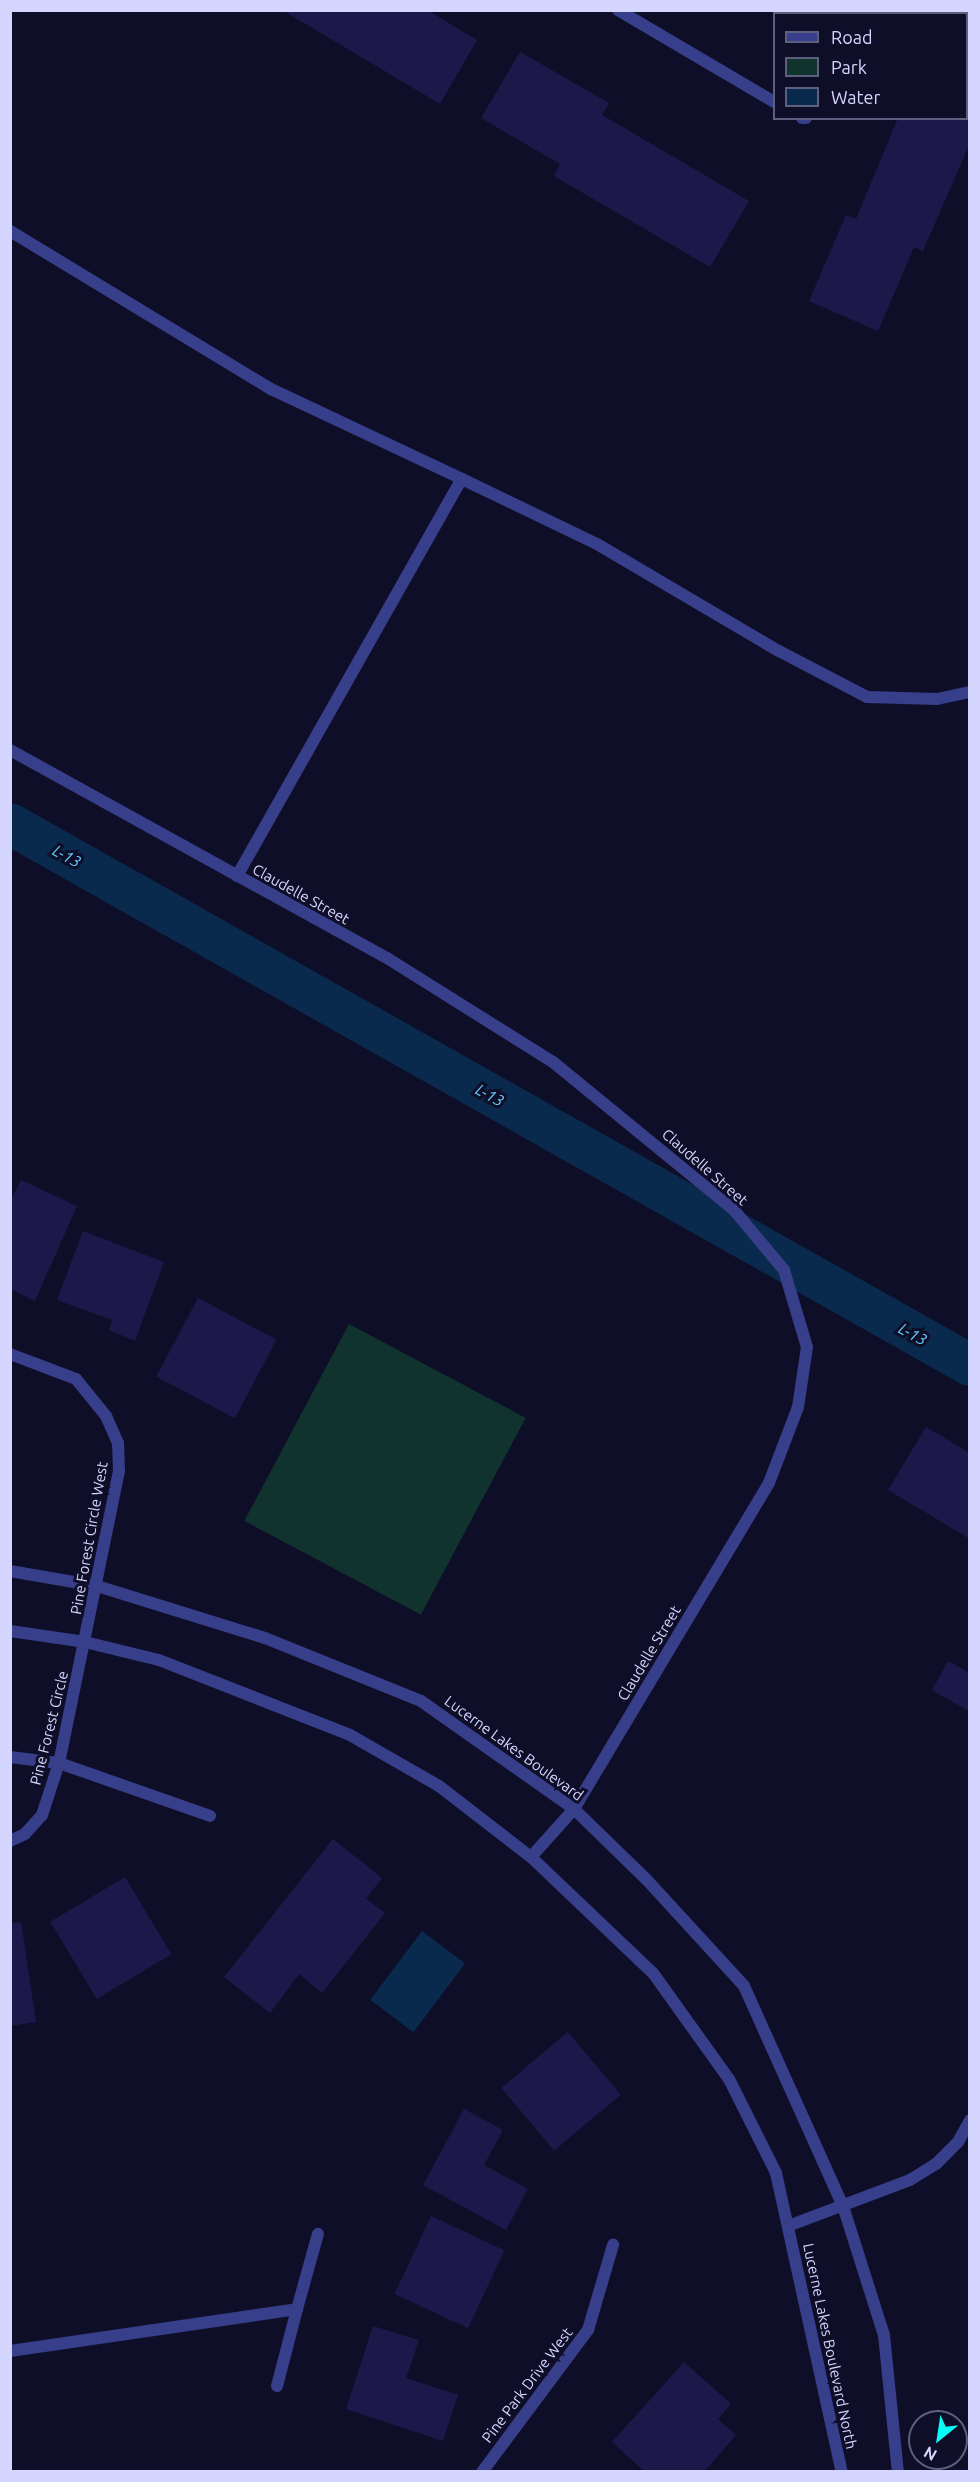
<!DOCTYPE html>
<style>
body{margin:0}
#map{position:relative;width:980px;height:2482px;overflow:hidden;background:#0f0e28;font-family:Ubuntu,sans-serif}
div>[style]{position:absolute}
.green>*{inset:0;background:#11332d;transform-origin:0 0}
.water>*{inset:0;background:#092a4c;transform-origin:0 0}
.canal>*{height:42px;margin:-21px;padding:0 21px;transform-origin:21px;border-radius:21px;background:#092a4c}
.building>*{inset:0;background:#1c194a;transform-origin:0 0}
.lane>*{height:12px;margin:-6px;padding:0 6px;transform-origin:6px;border-radius:6px;background:#373e8a}
.street>*{height:12px;margin:-6px;padding:0 6px;transform-origin:6px;border-radius:6px;background:#373e8a}
span{translate:-50% -50%;white-space:nowrap;text-align:center;line-height:1.15;-webkit-text-stroke:6px #0f0e28;paint-order:stroke}
.street-label{font-size:15px;color:#d5d6ff}
.water-label{font-size:16px;color:#63ccff;font-style:italic}
.frame{position:absolute;inset:0;border:12px solid #d5d6ff;pointer-events:none}
.legend{position:absolute;left:773px;top:12px;width:195px;height:108px;box-sizing:border-box;background:#0f0e28;border:2px solid #5e5e7e;margin:0;padding:8px 10px;list-style:none;font-size:18px;color:#d5d6ff}
.legend li{display:flex;align-items:center;gap:12px;height:30px}
.legend b{width:30px;border:2px solid #5e5e7e}
.north{position:absolute;left:908px;top:2410px;width:60px;height:60px;box-sizing:border-box;background:#0f0e28;border:2px solid #5e5e7e;border-radius:50%;rotate:210deg;font-size:16px;font-weight:700;line-height:24px;text-align:center;color:#d5d6ff}
.north::after{content:'';display:block;margin:auto;width:21px;height:27px;background:#01fff7;clip-path:polygon(50% 0,100% 100%,50% 72%,0 100%)}
</style>
<div id="map">
<div class="green">
<i style="left:349px;top:1324px;width:200px;height:223px;rotate:28deg"></i>
</div>
<div class="water">
<i style="left:422px;top:1931px;width:54px;height:86px;rotate:37deg"></i>
</div>
<div class="canal">
<i style="left:10px;top:824px;width:1102px;rotate:29.4deg"></i>
</div>
<div class="building">
<i style="clip-path:polygon(282px 10px,427px 10px,477px 40px,440px 104px)"></i>
<i style="clip-path:polygon(520px 52px,609px 103px,602px 115px,749px 201px,710px 267px,554px 176px,560px 164px,481px 118px)"></i>
<i style="clip-path:polygon(966px 63px,970px 143px,923px 251px,914px 247px,878px 331px,809px 301px,846px 215px,856px 219px,898px 118px,966px 118px)"></i>
<i style="clip-path:polygon(21px 1180px,77px 1206px,35px 1301px,10px 1289px,10px 1195px,13px 1196px)"></i>
<i style="clip-path:polygon(83px 1231px,164px 1262px,135px 1341px,109px 1330px,112px 1320px,57px 1300px)"></i>
<i style="left:198px;top:1298px;width:89px;height:89px;rotate:28deg"></i>
<i style="clip-path:polygon(926px 1427px,970px 1453px,970px 1539px,888px 1490px)"></i>
<i style="clip-path:polygon(948px 1661px,970px 1673px,970px 1712px,932px 1690px)"></i>
<i style="clip-path:polygon(333px 1839px,382px 1878px,366px 1899px,385px 1913px,322px 1993px,299px 1974px,270px 2013px,224px 1977px)"></i>
<i style="left:125px;top:1877px;width:90px;height:87px;rotate:59deg"></i>
<i style="clip-path:polygon(21px 1922px,36px 2022px,10px 2026px,10px 1923px)"></i>
<i style="left:568px;top:2032px;width:82px;height:87px;rotate:50deg"></i>
<i style="clip-path:polygon(464px 2109px,503px 2130px,484px 2165px,528px 2189px,506px 2230px,423px 2185px)"></i>
<i style="left:431px;top:2216px;width:81px;height:86px;rotate:25deg"></i>
<i style="clip-path:polygon(373px 2326px,419px 2340px,406px 2378px,458px 2395px,443px 2441px,346px 2409px)"></i>
<i style="clip-path:polygon(684px 2362px,731px 2404px,718px 2419px,736px 2435px,704px 2472px,645px 2472px,612px 2442px)"></i>
</div>
<div class="lane">
<i style="left:618px;top:10px;width:181px;rotate:30.5deg"></i>
<i style="left:849px;top:14px;width:4px;rotate:-63deg"></i>
<i style="left:802px;top:118px;width:4px"></i>
<i style="left:10px;top:1757px;width:49px;rotate:7deg"></i>
<i style="left:59px;top:1763px;width:160px;rotate:19.3deg"></i>
</div>
<div class="street">
<i style="left:10px;top:231px;width:305px;rotate:31.2deg"></i>
<i style="left:271px;top:389px;width:211px;rotate:25.2deg"></i>
<i style="left:10px;top:750px;width:431px;rotate:28.9deg"></i>
<i style="left:387px;top:958px;width:196px;rotate:32.1deg"></i>
<i style="left:553px;top:1062px;width:234px;rotate:39.3deg"></i>
<i style="left:734px;top:1210px;width:78px;rotate:50.2deg"></i>
<i style="left:784px;top:1270px;width:80px;rotate:73.4deg"></i>
<i style="left:807px;top:1347px;width:61px;rotate:98.5deg"></i>
<i style="left:798px;top:1407px;width:81px;rotate:110.9deg"></i>
<i style="left:769px;top:1483px;width:380px;rotate:120.9deg"></i>
<i style="left:574px;top:1809px;width:64px;rotate:131.9deg"></i>
<i style="left:237px;top:876px;width:456px;rotate:-60.5deg"></i>
<i style="left:462px;top:479px;width:150px;rotate:25.7deg"></i>
<i style="left:597px;top:544px;width:211px;rotate:30.5deg"></i>
<i style="left:779px;top:651px;width:99px;rotate:27.6deg"></i>
<i style="left:867px;top:697px;width:70px;rotate:1.6deg"></i>
<i style="left:937px;top:699px;width:34px;rotate:-12deg"></i>
<i style="left:10px;top:1354px;width:71px;rotate:20.7deg"></i>
<i style="left:76px;top:1379px;width:48px;rotate:51deg"></i>
<i style="left:106px;top:1416px;width:30px;rotate:66deg"></i>
<i style="left:118px;top:1443px;width:28px;rotate:88deg"></i>
<i style="left:119px;top:1471px;width:298px;rotate:101.6deg"></i>
<i style="left:59px;top:1763px;width:55px;rotate:108.1deg"></i>
<i style="left:42px;top:1815px;width:25px;rotate:132deg"></i>
<i style="left:25px;top:1834px;width:17px;rotate:155deg"></i>
<i style="left:10px;top:1571px;width:88px;rotate:9.8deg"></i>
<i style="left:97px;top:1586px;width:176px;rotate:17.2deg"></i>
<i style="left:265px;top:1638px;width:168px;rotate:22deg"></i>
<i style="left:421px;top:1701px;width:187px;rotate:35.2deg"></i>
<i style="left:574px;top:1809px;width:102px;rotate:44.2deg"></i>
<i style="left:647px;top:1880px;width:144px;rotate:47.5deg"></i>
<i style="left:744px;top:1986px;width:241px;rotate:65.8deg"></i>
<i style="left:843px;top:2206px;width:135px;rotate:72.4deg"></i>
<i style="left:884px;top:2335px;width:138px;rotate:84.2deg"></i>
<i style="left:10px;top:1631px;width:76px;rotate:8.3deg"></i>
<i style="left:85px;top:1642px;width:76px;rotate:13.7deg"></i>
<i style="left:159px;top:1660px;width:205px;rotate:21.4deg"></i>
<i style="left:350px;top:1735px;width:103px;rotate:29.8deg"></i>
<i style="left:439px;top:1786px;width:116px;rotate:37.7deg"></i>
<i style="left:531px;top:1857px;width:168px;rotate:43.6deg"></i>
<i style="left:653px;top:1973px;width:130px;rotate:54.4deg"></i>
<i style="left:729px;top:2079px;width:105px;rotate:63.4deg"></i>
<i style="left:776px;top:2173px;width:306px;rotate:77.6deg"></i>
<i style="left:788px;top:2226px;width:130px;rotate:-20.7deg"></i>
<i style="left:910px;top:2180px;width:31px;rotate:-32deg"></i>
<i style="left:936px;top:2164px;width:31px;rotate:-45deg"></i>
<i style="left:958px;top:2142px;width:25px;rotate:-61deg"></i>
<i style="left:10px;top:2351px;width:290px;rotate:-8.3deg"></i>
<i style="left:297px;top:2309px;width:78px;rotate:-74.4deg"></i>
<i style="left:277px;top:2386px;width:80px;rotate:-75.4deg"></i>
<i style="left:482px;top:2472px;width:177px;rotate:-53.3deg"></i>
<i style="left:588px;top:2330px;width:89px;rotate:-73.6deg"></i>
</div>
<div class="street-label">
<span style="left:301px;top:894px;rotate:29deg">Claudelle Street</span>
<span style="left:705px;top:1167px;rotate:41deg">Claudelle Street</span>
<span style="left:89px;top:1538px;rotate:-80deg">Pine Forest Circle West</span>
<span style="left:649px;top:1653px;rotate:-59deg">Claudelle Street</span>
<span style="left:49px;top:1728px;rotate:-76deg">Pine Forest Circle</span>
<span style="left:514px;top:1748px;rotate:36deg">Lucerne Lakes Boulevard</span>
<span style="left:830px;top:2346px;rotate:78deg">Lucerne Lakes Boulevard North</span>
<span style="left:527px;top:2385px;rotate:-53deg">Pine Park Drive West</span>
</div>
<div class="water-label">
<span style="left:67px;top:856px;rotate:29deg">L-13</span>
<span style="left:490px;top:1095px;rotate:29deg">L-13</span>
<span style="left:913px;top:1334px;rotate:29deg">L-13</span>
</div>
<div class="frame"></div>
<ul class="legend">
<li><b style="height:8px;background:#373e8a"></b>Road</li>
<li><b style="height:16px;background:#11332d"></b>Park</li>
<li><b style="height:16px;background:#092a4c"></b>Water</li>
</ul>
<div class="north">N</div>
</div>
